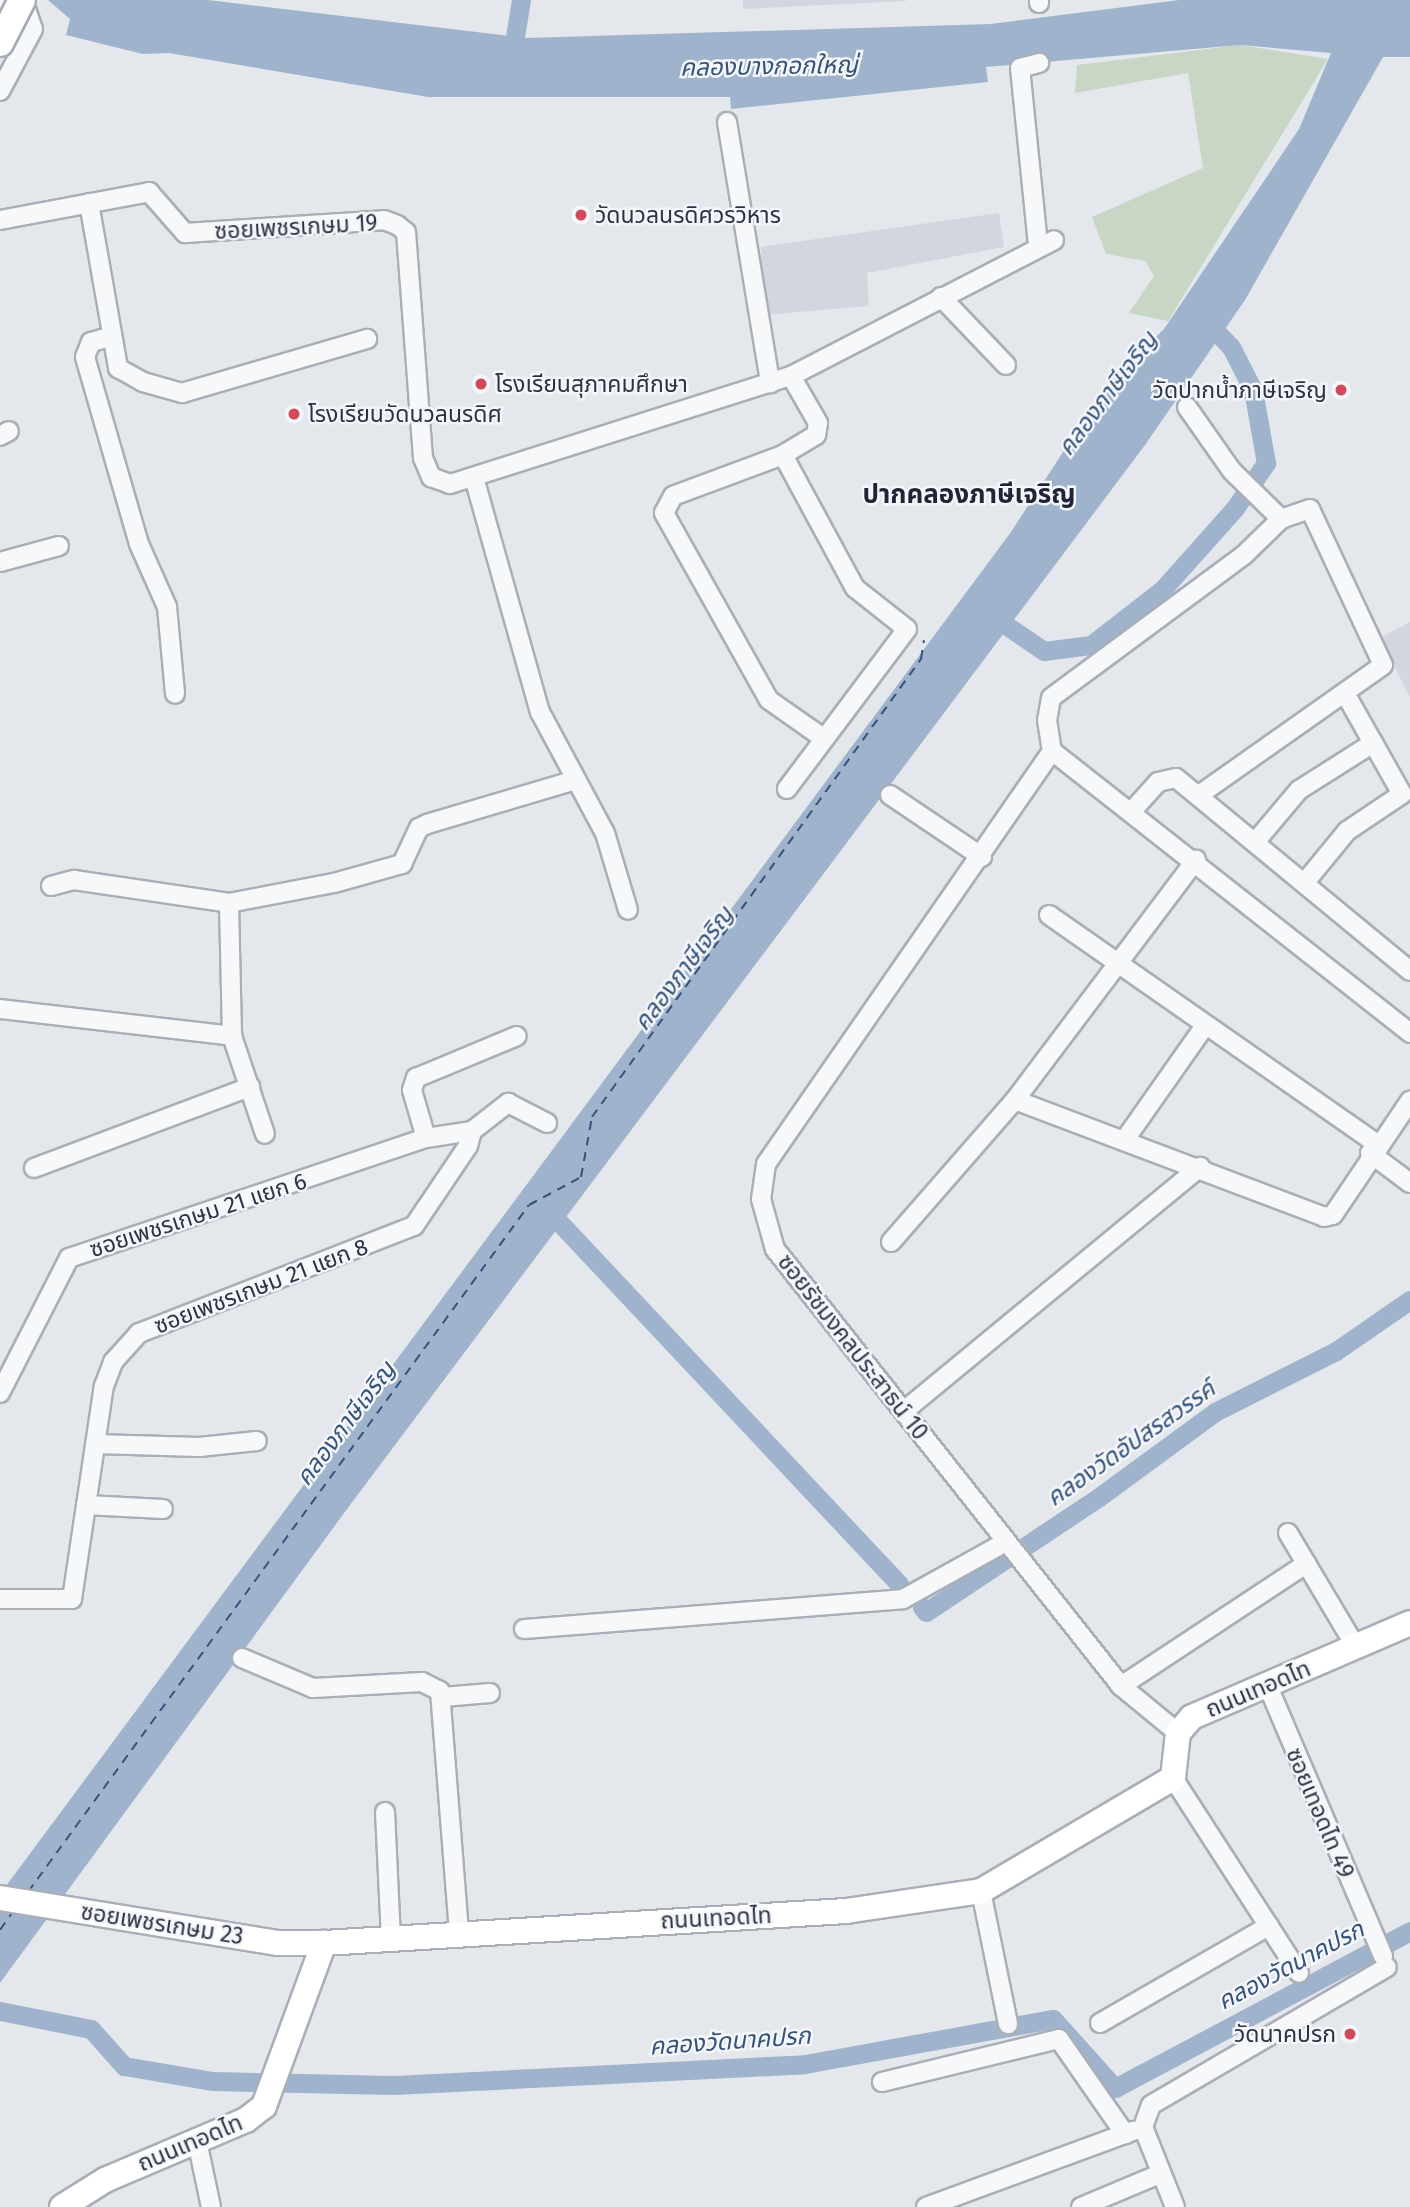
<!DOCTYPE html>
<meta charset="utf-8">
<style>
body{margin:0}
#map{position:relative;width:1410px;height:2207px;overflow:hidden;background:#e4e7ec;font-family:"Fira Sans","Noto Sans Thai",sans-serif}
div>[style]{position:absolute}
.built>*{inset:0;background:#d2d6de}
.green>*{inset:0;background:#c9d6c5}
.water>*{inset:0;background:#9fb4cc}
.canal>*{height:19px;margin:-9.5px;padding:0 9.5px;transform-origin:9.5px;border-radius:9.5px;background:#9fb4cc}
.ferry>*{height:2px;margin-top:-1px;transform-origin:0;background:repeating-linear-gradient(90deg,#34527a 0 9px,transparent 0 16px)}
.roads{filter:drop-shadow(2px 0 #a9aeb7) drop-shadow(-2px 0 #a9aeb7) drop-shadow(0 2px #a9aeb7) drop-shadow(0 -2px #a9aeb7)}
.street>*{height:18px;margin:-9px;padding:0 9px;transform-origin:9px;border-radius:9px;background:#f7f8fa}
.secondary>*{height:24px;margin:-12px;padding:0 12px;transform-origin:12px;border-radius:12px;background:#fff}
.bridges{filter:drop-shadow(2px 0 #a3abb8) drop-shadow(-2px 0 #a3abb8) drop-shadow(0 2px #a3abb8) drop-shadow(0 -2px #a3abb8)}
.primary-bridge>*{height:26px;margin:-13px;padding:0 13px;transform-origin:13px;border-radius:13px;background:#fff}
.dots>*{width:19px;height:19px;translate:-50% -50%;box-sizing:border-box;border:4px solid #f4f6f9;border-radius:50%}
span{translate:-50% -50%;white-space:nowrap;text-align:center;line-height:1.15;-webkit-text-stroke:5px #f4f6f9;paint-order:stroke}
.poi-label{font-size:23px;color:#2b3445}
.left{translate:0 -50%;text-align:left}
.right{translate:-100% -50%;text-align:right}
.street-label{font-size:23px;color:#2b3445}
.water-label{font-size:24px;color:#34527a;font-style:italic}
.quarter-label{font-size:26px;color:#1d2536;font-weight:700}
</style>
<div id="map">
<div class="built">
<i style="clip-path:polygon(743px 0,906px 0,906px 1px,743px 9px)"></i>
<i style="clip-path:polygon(999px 213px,1004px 247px,867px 273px,869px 306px,764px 315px,761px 247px)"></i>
<i style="clip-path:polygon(1410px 622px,1410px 697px,1380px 638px)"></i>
</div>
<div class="green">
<i style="clip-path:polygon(1240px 45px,1328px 59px,1168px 321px,1129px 313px,1154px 276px,1145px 261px,1106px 254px,1092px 217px,1203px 168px,1188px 73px,1075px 93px,1077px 65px)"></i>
</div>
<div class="water">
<i style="clip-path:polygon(48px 0,208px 0,526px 38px,991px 24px,1179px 0,1410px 0,1410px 57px,1383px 57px,1245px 300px,1145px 445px,350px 1505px,0 1983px,0 1894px,1011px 532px,1106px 386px,1164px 329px,1299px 129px,1331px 53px,1240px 45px,986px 67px,988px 82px,731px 109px,730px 97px,428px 97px,169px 53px,143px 54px,66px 35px,70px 19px)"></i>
</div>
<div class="canal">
<i style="left:511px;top:61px;width:62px;rotate:-80.7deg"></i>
<i style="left:988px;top:613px;width:68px;rotate:34.2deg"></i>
<i style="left:1044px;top:651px;width:47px;rotate:-7.3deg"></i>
<i style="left:1091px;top:645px;width:90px;rotate:-37.8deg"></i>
<i style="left:1162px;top:590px;width:110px;rotate:-48.3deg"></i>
<i style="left:1235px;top:508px;width:55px;rotate:-55.4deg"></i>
<i style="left:1266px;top:463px;width:74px;rotate:-100.1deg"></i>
<i style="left:1253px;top:390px;width:48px;rotate:-117.1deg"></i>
<i style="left:1231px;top:347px;width:42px;rotate:-134deg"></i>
<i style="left:544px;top:1206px;width:519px;rotate:46.8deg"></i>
<i style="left:922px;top:1607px;width:6px;rotate:51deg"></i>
<i style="left:926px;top:1612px;width:208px;rotate:-33.6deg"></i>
<i style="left:1099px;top:1497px;width:144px;rotate:-36.2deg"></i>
<i style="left:1215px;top:1412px;width:136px;rotate:-26.8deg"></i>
<i style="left:1336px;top:1351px;width:90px;rotate:-34.6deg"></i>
<i style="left:0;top:2011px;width:93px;rotate:11.2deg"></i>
<i style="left:91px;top:2029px;width:50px;rotate:48.3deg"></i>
<i style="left:124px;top:2066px;width:90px;rotate:9.6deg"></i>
<i style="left:213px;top:2081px;width:181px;rotate:1.3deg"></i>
<i style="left:394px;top:2085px;width:412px;rotate:-2.9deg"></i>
<i style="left:805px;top:2064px;width:252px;rotate:-10.3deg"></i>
<i style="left:1053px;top:2019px;width:93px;rotate:48.1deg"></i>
<i style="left:1115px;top:2088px;width:334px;rotate:-28deg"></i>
</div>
<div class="ferry">
<i style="left:28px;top:1892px;width:850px;rotate:-53.9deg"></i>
<i style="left:529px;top:1205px;width:59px;rotate:-28.3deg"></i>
<i style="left:581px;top:1177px;width:61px;rotate:-79.6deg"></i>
<i style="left:592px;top:1117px;width:564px;rotate:-54.31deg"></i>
<i style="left:921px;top:659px;width:19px;rotate:-81deg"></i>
<i style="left:0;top:1930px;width:21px;rotate:-55deg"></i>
</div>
<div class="roads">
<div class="street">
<i style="left:1039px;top:0;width:3px;rotate:90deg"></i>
<i style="left:0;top:1px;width:29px;rotate:22deg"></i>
<i style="left:27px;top:12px;width:18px;rotate:71deg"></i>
<i style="left:33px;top:29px;width:70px;rotate:118deg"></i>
<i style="left:727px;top:122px;width:265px;rotate:80.6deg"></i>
<i style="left:89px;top:203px;width:168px;rotate:80deg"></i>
<i style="left:118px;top:368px;width:29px;rotate:29deg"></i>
<i style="left:143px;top:382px;width:41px;rotate:15.8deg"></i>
<i style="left:182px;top:393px;width:193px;rotate:-16.3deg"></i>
<i style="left:0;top:220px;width:152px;rotate:-10.6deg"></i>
<i style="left:149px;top:192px;width:55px;rotate:48.7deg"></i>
<i style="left:185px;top:233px;width:199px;rotate:-3.7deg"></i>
<i style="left:384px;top:220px;width:14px;rotate:21deg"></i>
<i style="left:397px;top:225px;width:11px;rotate:38deg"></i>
<i style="left:406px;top:232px;width:227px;rotate:85.7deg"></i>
<i style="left:423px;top:458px;width:21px;rotate:67deg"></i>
<i style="left:431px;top:477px;width:20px;rotate:20deg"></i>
<i style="left:450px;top:484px;width:358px;rotate:-17.6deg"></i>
<i style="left:791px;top:376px;width:296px;rotate:-27.3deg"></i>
<i style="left:1038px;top:245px;width:178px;rotate:-95.8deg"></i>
<i style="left:1020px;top:68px;width:20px;rotate:-15deg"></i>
<i style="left:941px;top:297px;width:94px;rotate:46.3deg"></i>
<i style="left:109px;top:337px;width:19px;rotate:164deg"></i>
<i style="left:91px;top:342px;width:16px;rotate:112deg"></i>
<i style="left:85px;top:357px;width:195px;rotate:73.9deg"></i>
<i style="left:139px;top:544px;width:69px;rotate:66deg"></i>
<i style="left:167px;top:607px;width:87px;rotate:84.7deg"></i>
<i style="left:791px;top:376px;width:54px;rotate:60.1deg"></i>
<i style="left:818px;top:423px;width:12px;rotate:99deg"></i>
<i style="left:816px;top:435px;width:39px;rotate:149deg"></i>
<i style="left:783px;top:455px;width:117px;rotate:159.6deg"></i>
<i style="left:673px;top:496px;width:19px;rotate:118deg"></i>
<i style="left:664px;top:513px;width:214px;rotate:60.7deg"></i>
<i style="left:769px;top:700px;width:66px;rotate:35.1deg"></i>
<i style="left:1187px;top:407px;width:78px;rotate:54.9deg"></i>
<i style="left:1232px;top:471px;width:69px;rotate:44.4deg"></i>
<i style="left:1281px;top:519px;width:52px;rotate:135.8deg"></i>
<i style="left:1244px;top:555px;width:240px;rotate:143.5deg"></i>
<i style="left:1051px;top:698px;width:22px;rotate:100deg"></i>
<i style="left:1047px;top:720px;width:31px;rotate:81deg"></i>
<i style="left:1052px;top:751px;width:456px;rotate:38.2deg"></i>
<i style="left:0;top:436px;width:10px;rotate:-29deg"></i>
<i style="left:783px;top:455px;width:151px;rotate:61.6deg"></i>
<i style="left:855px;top:588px;width:66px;rotate:38.3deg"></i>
<i style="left:907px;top:629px;width:200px;rotate:126.9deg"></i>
<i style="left:475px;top:481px;width:240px;rotate:74.3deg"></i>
<i style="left:540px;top:712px;width:137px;rotate:61.8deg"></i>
<i style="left:605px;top:833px;width:80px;rotate:73.4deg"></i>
<i style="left:0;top:562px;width:61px;rotate:-15.2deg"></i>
<i style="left:1052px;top:751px;width:502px;rotate:124.7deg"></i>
<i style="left:766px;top:1164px;width:35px;rotate:98deg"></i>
<i style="left:761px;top:1199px;width:52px;rotate:74.4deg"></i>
<i style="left:775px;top:1249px;width:557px;rotate:51.63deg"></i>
<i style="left:1121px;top:1686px;width:74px;rotate:39.5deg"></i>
<i style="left:890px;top:795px;width:111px;rotate:34deg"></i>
<i style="left:1199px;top:795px;width:225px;rotate:-35.2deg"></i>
<i style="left:1383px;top:665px;width:172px;rotate:-115.1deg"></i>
<i style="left:1310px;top:509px;width:31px;rotate:161deg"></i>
<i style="left:1132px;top:811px;width:39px;rotate:-48deg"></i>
<i style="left:1158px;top:782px;width:18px;rotate:-13deg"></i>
<i style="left:1176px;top:778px;width:303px;rotate:39.5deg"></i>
<i style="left:1256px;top:841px;width:67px;rotate:-49.9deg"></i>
<i style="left:1299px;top:790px;width:88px;rotate:-32.4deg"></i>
<i style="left:1306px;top:881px;width:65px;rotate:-50.6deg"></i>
<i style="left:1347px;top:831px;width:66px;rotate:-33.9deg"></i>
<i style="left:1402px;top:794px;width:114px;rotate:-119.5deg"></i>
<i style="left:51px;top:886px;width:24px;rotate:-15deg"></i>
<i style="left:74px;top:880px;width:157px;rotate:8.4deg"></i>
<i style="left:229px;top:903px;width:107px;rotate:-10.8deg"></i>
<i style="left:334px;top:883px;width:71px;rotate:-15.6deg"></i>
<i style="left:402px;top:864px;width:40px;rotate:-65deg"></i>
<i style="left:419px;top:828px;width:9px;rotate:-27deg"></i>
<i style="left:427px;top:824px;width:151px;rotate:-16.5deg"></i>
<i style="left:1049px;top:915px;width:399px;rotate:34.9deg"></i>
<i style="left:0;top:1009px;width:234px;rotate:6.6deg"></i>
<i style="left:232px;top:1036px;width:133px;rotate:-91.3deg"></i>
<i style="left:232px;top:1036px;width:103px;rotate:71.4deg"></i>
<i style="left:1015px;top:1100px;width:330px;rotate:20.7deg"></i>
<i style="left:1324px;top:1217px;width:9px;rotate:-13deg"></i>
<i style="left:1333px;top:1215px;width:138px;rotate:-56deg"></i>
<i style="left:426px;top:1138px;width:50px;rotate:-106.3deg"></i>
<i style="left:412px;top:1090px;width:13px;rotate:-72deg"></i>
<i style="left:416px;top:1078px;width:109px;rotate:-22.6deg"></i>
<i style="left:1126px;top:1138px;width:136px;rotate:-54.9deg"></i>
<i style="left:1370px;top:1153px;width:50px;rotate:36.9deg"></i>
<i style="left:34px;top:1168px;width:231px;rotate:-20.6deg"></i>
<i style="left:891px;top:1242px;width:189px;rotate:-48.9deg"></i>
<i style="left:1015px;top:1100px;width:301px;rotate:-53deg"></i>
<i style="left:0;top:1393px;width:152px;rotate:-62.9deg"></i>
<i style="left:69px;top:1258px;width:377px;rotate:-18.6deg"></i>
<i style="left:426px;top:1138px;width:47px;rotate:-8.7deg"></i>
<i style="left:904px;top:1411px;width:384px;rotate:-39.5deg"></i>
<i style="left:95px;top:1444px;width:104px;rotate:1.7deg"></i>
<i style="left:199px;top:1447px;width:58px;rotate:-5.9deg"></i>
<i style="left:86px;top:1505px;width:77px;rotate:3deg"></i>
<i style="left:1288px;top:1533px;width:133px;rotate:59.2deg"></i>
<i style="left:0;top:1599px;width:72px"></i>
<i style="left:72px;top:1599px;width:215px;rotate:-81.5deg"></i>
<i style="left:104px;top:1386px;width:26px;rotate:-69deg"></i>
<i style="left:113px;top:1362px;width:39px;rotate:-48deg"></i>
<i style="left:139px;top:1333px;width:295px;rotate:-21.3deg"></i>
<i style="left:414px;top:1226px;width:97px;rotate:-56deg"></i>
<i style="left:468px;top:1146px;width:16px;rotate:-75deg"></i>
<i style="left:472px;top:1131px;width:46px;rotate:-37.9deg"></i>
<i style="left:508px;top:1103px;width:44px;rotate:27.1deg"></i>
<i style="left:524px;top:1629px;width:380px;rotate:-4.5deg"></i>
<i style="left:903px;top:1599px;width:115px;rotate:-29deg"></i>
<i style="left:242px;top:1658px;width:77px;rotate:22.9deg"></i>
<i style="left:313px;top:1688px;width:109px;rotate:-3.2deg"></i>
<i style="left:422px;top:1682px;width:20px;rotate:27deg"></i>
<i style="left:440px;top:1691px;width:241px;rotate:85.5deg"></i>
<i style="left:1267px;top:1684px;width:296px;rotate:66.9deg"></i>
<i style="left:1121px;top:1686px;width:222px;rotate:-33.4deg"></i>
<i style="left:443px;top:1697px;width:47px;rotate:-4.9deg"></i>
<i style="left:1173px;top:1778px;width:232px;rotate:57.1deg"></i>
<i style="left:385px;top:1812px;width:125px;rotate:87.3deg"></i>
<i style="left:981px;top:1891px;width:136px;rotate:78.5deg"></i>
<i style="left:1100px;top:2023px;width:195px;rotate:-29.9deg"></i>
<i style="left:882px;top:2082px;width:182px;rotate:-13.7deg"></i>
<i style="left:1059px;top:2039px;width:116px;rotate:55.2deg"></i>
<i style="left:197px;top:2141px;width:67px;rotate:78deg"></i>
<i style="left:926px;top:2207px;width:221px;rotate:-20.2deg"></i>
<i style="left:1081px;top:2207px;width:86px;rotate:-22.7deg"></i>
<i style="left:1175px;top:2207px;width:86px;rotate:-111.8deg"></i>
<i style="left:1143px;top:2127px;width:23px;rotate:-70deg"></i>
<i style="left:1151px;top:2105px;width:273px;rotate:-30.3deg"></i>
</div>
<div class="secondary">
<i style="left:0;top:1898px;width:282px;rotate:9.2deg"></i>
<i style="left:278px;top:1943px;width:46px"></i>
<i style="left:62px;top:2207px;width:51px;rotate:-32.1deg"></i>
<i style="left:105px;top:2180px;width:153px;rotate:-23.1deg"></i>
<i style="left:246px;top:2120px;width:23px;rotate:-38deg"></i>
<i style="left:264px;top:2106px;width:174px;rotate:-69.8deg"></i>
<i style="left:324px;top:1943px;width:523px;rotate:-3.51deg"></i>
<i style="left:846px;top:1911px;width:136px;rotate:-8.4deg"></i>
<i style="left:981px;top:1891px;width:223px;rotate:-30.5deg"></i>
<i style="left:1173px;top:1778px;width:45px;rotate:-83.7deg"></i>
<i style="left:1178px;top:1733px;width:21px;rotate:-49deg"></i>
<i style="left:1192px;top:1717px;width:237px;rotate:-23.3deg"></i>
</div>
</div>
<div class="bridges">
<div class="primary-bridge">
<i style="left:0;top:43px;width:48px;rotate:-62.9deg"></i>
</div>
</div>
<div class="dots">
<i style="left:581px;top:215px;background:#d1495b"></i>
<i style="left:481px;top:384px;background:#d1495b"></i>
<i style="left:1341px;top:390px;background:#d1495b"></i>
<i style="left:294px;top:414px;background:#d1495b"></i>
<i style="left:1350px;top:2034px;background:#d1495b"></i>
</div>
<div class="poi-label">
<span class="left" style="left:595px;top:215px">วัดนวลนรดิศวรวิหาร</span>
<span class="left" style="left:495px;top:384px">โรงเรียนสุภาคมศึกษา</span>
<span class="right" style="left:1327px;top:390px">วัดปากน้ำภาษีเจริญ</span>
<span class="left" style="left:308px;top:414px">โรงเรียนวัดนวลนรดิศ</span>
<span class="right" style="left:1336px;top:2034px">วัดนาคปรก</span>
</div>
<div class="street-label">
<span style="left:296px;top:227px;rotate:-3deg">ซอยเพชรเกษม 19</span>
<span style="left:198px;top:1215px;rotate:-18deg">ซอยเพชรเกษม 21 แยก 6</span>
<span style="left:261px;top:1286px;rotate:-21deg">ซอยเพชรเกษม 21 แยก 8</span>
<span style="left:853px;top:1347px;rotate:52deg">ซอยรัชมงคลประสาธน์ 10</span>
<span style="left:1258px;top:1689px;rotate:-23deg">ถนนเทอดไท</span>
<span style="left:1320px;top:1813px;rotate:67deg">ซอยเทอดไท 49</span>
<span style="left:716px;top:1918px;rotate:-3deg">ถนนเทอดไท</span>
<span style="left:162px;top:1924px;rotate:9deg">ซอยเพชรเกษม 23</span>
<span style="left:190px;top:2143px;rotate:-23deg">ถนนเทอดไท</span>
</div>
<div class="water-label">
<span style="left:769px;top:67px;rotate:-1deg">คลองบางกอกใหญ่</span>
<span style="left:1108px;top:394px;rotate:-53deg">คลองภาษีเจริญ</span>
<span style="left:684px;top:969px;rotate:-53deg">คลองภาษีเจริญ</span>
<span style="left:346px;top:1424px;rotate:-53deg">คลองภาษีเจริญ</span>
<span style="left:1131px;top:1444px;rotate:-35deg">คลองวัดอัปสรสวรรค์</span>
<span style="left:1291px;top:1966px;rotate:-28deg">คลองวัดนาคปรก</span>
<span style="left:730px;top:2042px;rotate:-4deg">คลองวัดนาคปรก</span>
</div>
<div class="quarter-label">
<span style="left:969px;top:495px">ปากคลองภาษีเจริญ</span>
</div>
</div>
